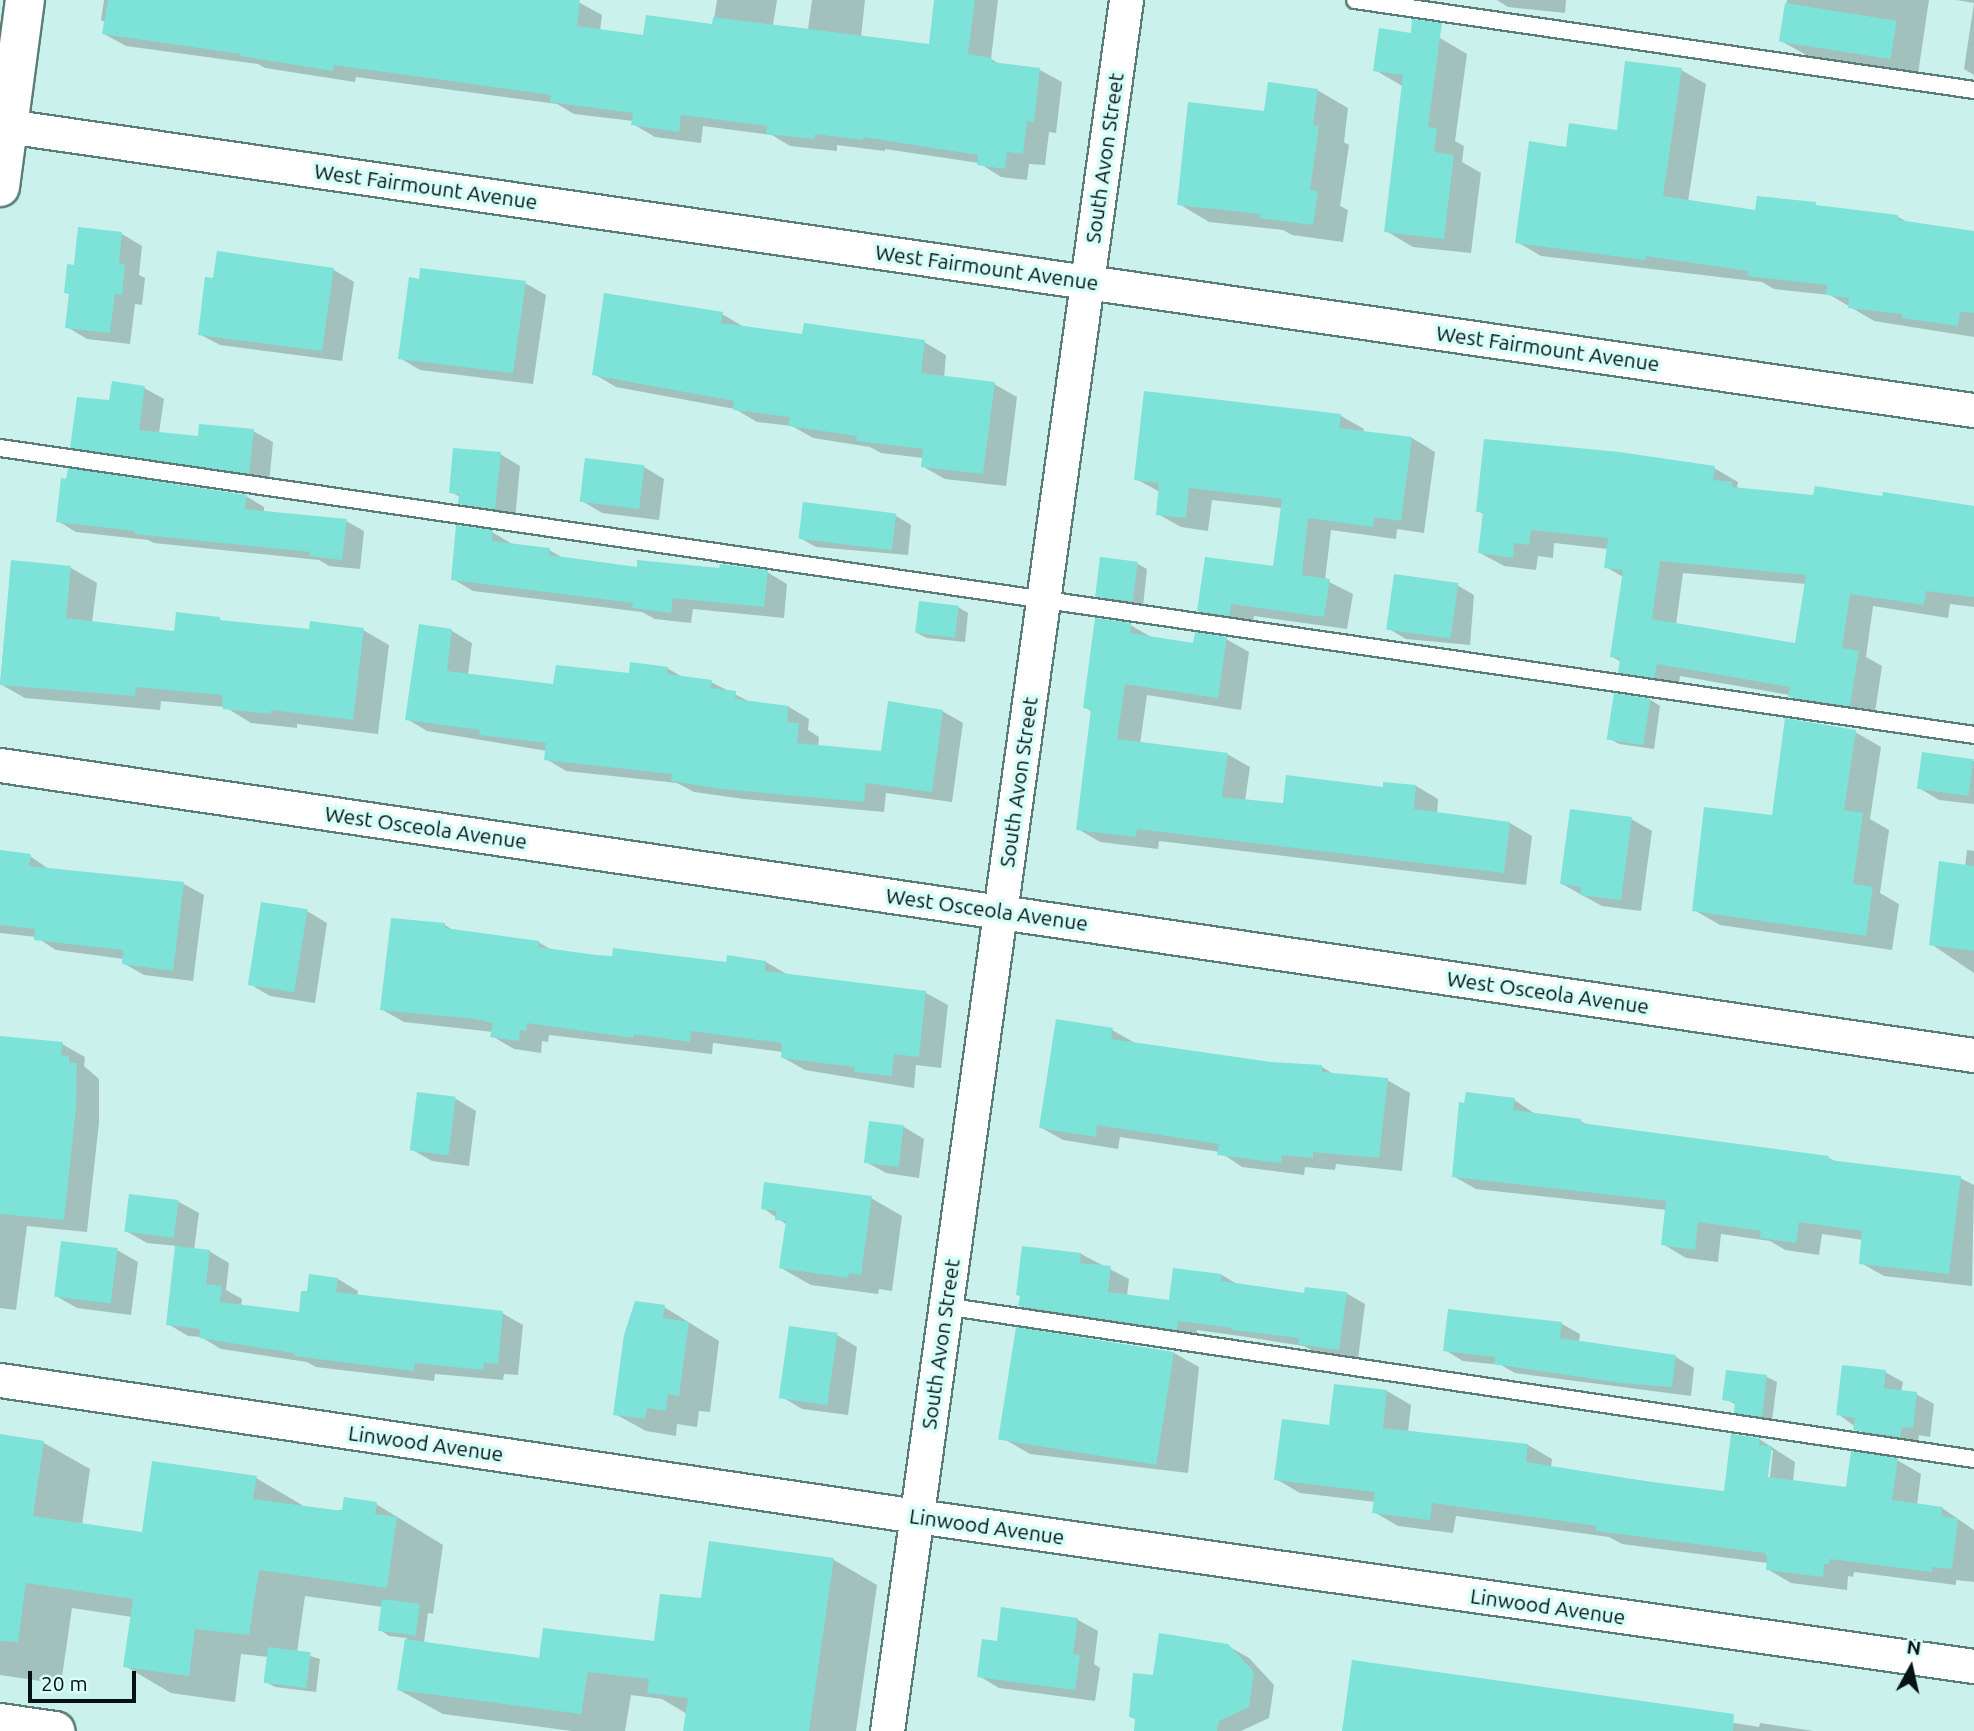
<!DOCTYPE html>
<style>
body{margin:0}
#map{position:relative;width:1974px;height:1731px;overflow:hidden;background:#cbf1ec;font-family:Ubuntu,sans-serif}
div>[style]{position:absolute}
.shadow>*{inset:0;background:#0003}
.building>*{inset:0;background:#7de2d7;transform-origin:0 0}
.roads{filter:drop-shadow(2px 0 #5b7d79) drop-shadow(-2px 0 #5b7d79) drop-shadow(0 2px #5b7d79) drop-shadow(0 -2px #5b7d79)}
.service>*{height:16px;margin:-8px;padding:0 8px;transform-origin:8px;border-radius:8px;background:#fff}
.minor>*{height:33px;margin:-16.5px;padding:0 16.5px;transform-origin:16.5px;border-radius:16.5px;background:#fff}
.tertiary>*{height:38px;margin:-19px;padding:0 19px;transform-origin:19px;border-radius:19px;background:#fff}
span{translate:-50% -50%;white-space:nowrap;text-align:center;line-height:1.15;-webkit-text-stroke:7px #d8fef9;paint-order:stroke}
.street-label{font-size:21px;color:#061312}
.north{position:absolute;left:1876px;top:1633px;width:70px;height:70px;-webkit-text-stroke:5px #d8fef9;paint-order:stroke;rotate:8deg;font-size:19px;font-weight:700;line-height:28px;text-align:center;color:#061312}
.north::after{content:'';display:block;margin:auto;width:24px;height:32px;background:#061312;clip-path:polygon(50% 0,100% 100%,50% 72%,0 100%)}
.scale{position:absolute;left:28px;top:1671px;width:108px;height:32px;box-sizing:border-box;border:4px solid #061312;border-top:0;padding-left:9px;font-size:21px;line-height:24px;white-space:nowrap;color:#061312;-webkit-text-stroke:5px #d8fef9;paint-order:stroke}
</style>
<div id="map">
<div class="shadow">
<i style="clip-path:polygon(104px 0,562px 0,580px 3px,602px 15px,600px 31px,645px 37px,713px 26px,717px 0,777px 0,773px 25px,808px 29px,812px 0,865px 0,861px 37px,930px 46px,935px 0,998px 0,991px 59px,1001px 65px,1040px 70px,1062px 82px,1056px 133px,1049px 132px,1045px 165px,1029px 164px,1027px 180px,1001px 177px,979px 163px,885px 149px,885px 151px,837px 145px,837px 151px,790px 146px,772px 135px,703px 126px,701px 143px,655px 137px,633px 124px,633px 121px,574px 114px,557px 104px,356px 77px,355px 82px,265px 68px,258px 64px,126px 46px,104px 34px,106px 23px,101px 20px)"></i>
<i style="clip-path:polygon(1497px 0,1566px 0,1565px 13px,1508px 7px)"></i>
<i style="clip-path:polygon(1787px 0,1929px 0,1918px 74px,1808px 56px,1781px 41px)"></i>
<i style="clip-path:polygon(1956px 0,1974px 0,1974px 75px,1964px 69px,1974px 3px)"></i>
<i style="clip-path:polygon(1440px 38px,1467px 54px,1455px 141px,1464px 146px,1462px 162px,1481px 173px,1471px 253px,1413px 247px,1386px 231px,1404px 87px,1375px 70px)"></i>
<i style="clip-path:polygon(1681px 70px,1706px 84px,1688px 202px,1757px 212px,1898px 217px,1909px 223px,1974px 234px,1974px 337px,1874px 321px,1830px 295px,1774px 289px,1762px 282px,1541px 256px,1517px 242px,1567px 149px,1618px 132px)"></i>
<i style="clip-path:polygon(1317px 90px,1348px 108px,1344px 142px,1349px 145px,1340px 206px,1348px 210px,1343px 242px,1292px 235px,1283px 230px,1209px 222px,1179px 204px,1266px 113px)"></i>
<i style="clip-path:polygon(122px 234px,142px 246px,139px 275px,145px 278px,142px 305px,135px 304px,130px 344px,87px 339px,67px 327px,71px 295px,65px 292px)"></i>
<i style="clip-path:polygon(334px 270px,354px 282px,342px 361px,220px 345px,199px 334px)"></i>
<i style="clip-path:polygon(525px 283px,546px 295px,533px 384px,420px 370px,400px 358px)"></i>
<i style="clip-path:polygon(722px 314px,744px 327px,803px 336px,924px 342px,946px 355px,944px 378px,994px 384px,1017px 397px,1006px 486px,945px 479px,922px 466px,923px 458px,881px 453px,870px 447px,813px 438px,792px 426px,757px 422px,735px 409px,616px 387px,594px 374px)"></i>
<i style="clip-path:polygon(144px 388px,164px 399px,159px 433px,200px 438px,253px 431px,273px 442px,269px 484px,92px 458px,72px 447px,110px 402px)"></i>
<i style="clip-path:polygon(1341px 416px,1364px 429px,1363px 433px,1412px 438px,1435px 452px,1424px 533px,1397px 529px,1396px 539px,1331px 530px,1325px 580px,1353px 594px,1347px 629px,1254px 616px,1253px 628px,1222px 624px,1199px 611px,1274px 568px,1282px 508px,1212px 500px,1208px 531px,1181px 527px,1158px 514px,1160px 492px,1136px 479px)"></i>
<i style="clip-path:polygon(500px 454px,520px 466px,515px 520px,480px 515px,460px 503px,460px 497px,451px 492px)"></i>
<i style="clip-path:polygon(644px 467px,664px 479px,659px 520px,602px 513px,582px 501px)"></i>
<i style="clip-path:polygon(evenodd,1714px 468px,1738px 482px,1737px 487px,1742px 490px,1974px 507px,1974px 607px,1950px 604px,1948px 618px,1873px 606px,1866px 657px,1882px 666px,1874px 719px,1814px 710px,1790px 695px,1680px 676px,1678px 690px,1643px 685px,1620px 672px,1621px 662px,1611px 656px,1623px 577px,1606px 567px,1608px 549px,1554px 543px,1553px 558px,1538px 556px,1536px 570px,1504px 566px,1480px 553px,1485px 515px,1478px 511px,1714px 468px,1683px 573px,1806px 584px,1797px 645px,1676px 625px,1683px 573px)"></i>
<i style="clip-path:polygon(68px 481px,246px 496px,264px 507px,264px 513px,346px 521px,364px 531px,360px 569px,329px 566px,319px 560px,154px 543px,148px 540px,76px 532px,58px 521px)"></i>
<i style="clip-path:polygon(896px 516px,911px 525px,908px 555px,816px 547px,800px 538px)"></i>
<i style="clip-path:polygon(492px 532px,512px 544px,549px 550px,565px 559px,638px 569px,767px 572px,787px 584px,784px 618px,693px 609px,691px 623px,655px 619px,642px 612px,473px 591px,453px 579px)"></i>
<i style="clip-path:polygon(1102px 559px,1138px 564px,1147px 569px,1143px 606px,1110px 602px,1100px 596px)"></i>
<i style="clip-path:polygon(12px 562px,71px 568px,97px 583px,92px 623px,176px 632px,219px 619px,226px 623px,310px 631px,363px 630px,389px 645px,378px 734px,297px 724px,297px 728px,251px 723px,225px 707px,161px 701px,160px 710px,25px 698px,0 684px)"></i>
<i style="clip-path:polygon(1457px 585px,1474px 595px,1470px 645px,1406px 639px,1389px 629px)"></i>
<i style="clip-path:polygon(958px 607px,968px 613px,965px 642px,927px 638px,917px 633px)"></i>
<i style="clip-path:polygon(1130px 625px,1153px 638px,1195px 645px,1226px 639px,1249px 652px,1241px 710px,1147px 695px,1140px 744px,1227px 754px,1250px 767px,1245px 801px,1284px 805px,1384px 789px,1385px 784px,1416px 786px,1438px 799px,1437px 814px,1510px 823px,1532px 836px,1526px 885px,1159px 841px,1158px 849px,1100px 842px,1078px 829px,1093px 712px,1084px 707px)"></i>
<i style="clip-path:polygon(420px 626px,452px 631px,472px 643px,468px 675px,555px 686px,667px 668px,684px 678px,711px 682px,752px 703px,789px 707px,809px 719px,808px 730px,819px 737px,818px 747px,882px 753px,942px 711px,963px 723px,952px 802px,886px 793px,884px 812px,744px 799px,694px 792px,677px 783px,566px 771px,546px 759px,547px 751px,427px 731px,407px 719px)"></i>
<i style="clip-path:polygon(1651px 700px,1660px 706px,1654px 749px,1619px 744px,1609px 738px)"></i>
<i style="clip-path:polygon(1855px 732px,1881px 747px,1870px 819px,1889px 830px,1880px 893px,1899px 904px,1892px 950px,1720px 925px,1694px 910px,1773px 817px)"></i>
<i style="clip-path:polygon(1974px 761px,1974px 804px,1939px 800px,1919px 788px)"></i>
<i style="clip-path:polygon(1631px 819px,1652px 831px,1641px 911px,1602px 906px,1562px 884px)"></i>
<i style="clip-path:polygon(1967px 850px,1974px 851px,1974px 973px,1931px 944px,1965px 867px)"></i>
<i style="clip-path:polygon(0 852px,30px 856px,50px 870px,184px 884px,204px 895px,193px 981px,144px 975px,123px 963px,124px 959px,56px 950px,36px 937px,0 933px)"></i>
<i style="clip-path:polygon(262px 904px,307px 911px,327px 923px,315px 1003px,270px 996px,250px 984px)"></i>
<i style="clip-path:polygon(445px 925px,454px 931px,538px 942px,552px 950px,596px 957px,728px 964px,766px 962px,788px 975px,926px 993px,948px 1005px,941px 1068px,916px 1065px,914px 1088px,805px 1070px,782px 1057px,783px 1052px,713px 1043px,712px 1054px,549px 1035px,548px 1042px,542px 1041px,541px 1053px,514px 1049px,492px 1036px,493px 1032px,404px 1022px,381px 1009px)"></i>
<i style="clip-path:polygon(1112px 1030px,1135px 1043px,1271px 1064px,1322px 1067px,1335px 1075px,1387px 1080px,1410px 1093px,1402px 1171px,1336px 1164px,1335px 1170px,1305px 1167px,1304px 1175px,1242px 1167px,1220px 1152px,1120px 1137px,1118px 1149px,1063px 1140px,1040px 1127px)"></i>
<i style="clip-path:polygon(0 1038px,62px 1044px,85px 1057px,84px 1066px,99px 1079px,99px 1122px,87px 1232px,27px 1226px,16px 1310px,0 1308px)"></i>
<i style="clip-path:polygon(456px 1099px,476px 1111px,469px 1166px,432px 1161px,411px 1149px)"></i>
<i style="clip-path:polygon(1514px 1100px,1537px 1115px,1581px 1121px,1589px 1126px,1829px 1158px,1838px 1163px,1960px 1178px,1974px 1185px,1972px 1286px,1884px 1276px,1861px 1263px,1863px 1240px,1822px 1234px,1819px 1255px,1785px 1250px,1770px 1241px,1721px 1234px,1718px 1262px,1686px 1258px,1663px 1244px,1667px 1210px,1476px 1189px,1453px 1176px)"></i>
<i style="clip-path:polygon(871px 1123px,904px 1127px,924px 1139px,919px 1178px,886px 1173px,866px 1162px)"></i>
<i style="clip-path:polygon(131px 1196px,179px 1202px,199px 1213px,194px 1250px,209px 1251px,229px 1263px,226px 1290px,242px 1299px,241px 1306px,300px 1314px,309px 1293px,338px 1279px,358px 1291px,357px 1297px,502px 1313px,523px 1325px,518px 1375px,504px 1374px,503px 1380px,435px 1374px,434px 1381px,316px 1367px,307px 1362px,221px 1349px,201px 1337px,188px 1336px,168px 1324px,177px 1246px,147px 1243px,126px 1231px)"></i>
<i style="clip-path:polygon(871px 1198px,902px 1216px,892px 1291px,879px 1289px,878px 1294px,811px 1285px,781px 1268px,787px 1225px,763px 1208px)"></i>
<i style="clip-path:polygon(1023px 1248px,1081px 1254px,1129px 1279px,1127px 1296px,1171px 1302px,1222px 1275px,1240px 1286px,1306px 1295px,1346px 1293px,1365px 1304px,1358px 1359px,1318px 1354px,1304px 1346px,1247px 1337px,1197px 1330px,1196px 1340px,1039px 1316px,1020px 1305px)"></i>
<i style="clip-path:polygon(117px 1250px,138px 1262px,131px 1315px,77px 1308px,56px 1296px)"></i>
<i style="clip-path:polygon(664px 1307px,719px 1341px,710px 1412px,699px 1411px,697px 1427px,677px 1424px,676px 1436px,646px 1431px,615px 1414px)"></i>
<i style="clip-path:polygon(1562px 1324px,1580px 1334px,1579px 1342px,1676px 1357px,1694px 1368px,1691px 1396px,1515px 1373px,1501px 1365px,1463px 1361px,1445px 1350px)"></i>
<i style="clip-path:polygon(1017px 1329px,1174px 1353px,1199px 1367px,1188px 1473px,1030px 1454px,1004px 1439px)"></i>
<i style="clip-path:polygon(837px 1335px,857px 1347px,848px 1415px,802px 1409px,782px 1397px)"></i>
<i style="clip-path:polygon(1728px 1372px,1767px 1377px,1777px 1382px,1772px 1421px,1745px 1417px,1736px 1412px,1737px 1405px,1724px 1399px)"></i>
<i style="clip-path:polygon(1885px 1372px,1903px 1382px,1901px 1392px,1916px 1394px,1934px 1404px,1930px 1437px,1919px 1435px,1917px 1446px,1872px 1439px,1838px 1414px)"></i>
<i style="clip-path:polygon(evenodd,1387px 1391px,1411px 1405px,1408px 1432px,1528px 1445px,1552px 1459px,1551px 1467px,1725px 1493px,1759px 1439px,1795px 1462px,1793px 1482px,1848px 1489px,1897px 1460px,1921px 1474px,1917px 1505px,1942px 1508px,1974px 1530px,1974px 1582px,1956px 1580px,1956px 1585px,1854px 1572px,1853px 1577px,1848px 1576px,1847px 1590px,1791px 1583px,1767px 1569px,1768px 1563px,1622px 1544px,1609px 1537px,1456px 1516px,1453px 1533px,1398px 1526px,1374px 1512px,1376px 1502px,1300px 1493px,1276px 1479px,1331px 1427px,1387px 1391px,1769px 1450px,1773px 1450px,1769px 1486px,1765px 1485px,1769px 1450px)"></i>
<i style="clip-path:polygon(0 1436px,44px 1443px,90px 1469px,82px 1525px,143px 1534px,256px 1478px,302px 1505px,302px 1508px,335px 1512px,376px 1504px,443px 1545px,433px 1614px,428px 1613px,424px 1643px,540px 1660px,655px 1643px,703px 1600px,710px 1543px,834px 1560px,877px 1585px,856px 1731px,685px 1731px,687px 1714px,662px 1699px,631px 1695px,625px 1731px,572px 1731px,443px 1714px,399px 1690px,407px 1638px,389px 1636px,380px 1630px,383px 1607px,305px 1596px,297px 1652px,320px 1659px,316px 1692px,275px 1687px,266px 1682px,269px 1657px,241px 1654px,235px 1702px,171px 1693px,125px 1666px,132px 1617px,72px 1608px,61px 1684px,0 1675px)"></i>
<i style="clip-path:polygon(1003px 1609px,1078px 1620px,1098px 1631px,1094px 1664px,1100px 1668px,1095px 1701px,999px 1688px,979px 1676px,998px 1643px)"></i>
<i style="clip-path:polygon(1228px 1646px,1249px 1658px,1274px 1685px,1269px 1718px,1241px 1731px,1136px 1731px,1154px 1677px)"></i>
<i style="clip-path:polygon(1704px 1718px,1759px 1727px,1760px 1723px,1814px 1731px,1344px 1731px)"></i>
</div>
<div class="building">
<i style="clip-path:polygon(108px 0,580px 0,577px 26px,643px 35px,646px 15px,712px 24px,713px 17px,929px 44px,934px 0,975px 0,968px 54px,992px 58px,992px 62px,1040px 68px,1034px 122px,1027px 121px,1023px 154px,1007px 152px,1005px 169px,977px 165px,978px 155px,863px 137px,863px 140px,815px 134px,815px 139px,766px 134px,767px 126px,681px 115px,679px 132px,631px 125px,633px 113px,550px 102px,551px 95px,334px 65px,333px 71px,240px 56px,241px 54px,102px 34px)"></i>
<i style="left:1785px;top:3px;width:113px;height:39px;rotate:9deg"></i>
<i style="clip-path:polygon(1412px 19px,1442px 23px,1428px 127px,1437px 128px,1434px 152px,1454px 155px,1444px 239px,1384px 232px,1403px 75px,1373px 71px,1379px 28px,1411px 33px)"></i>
<i style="clip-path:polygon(1625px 61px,1682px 68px,1663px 196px,1755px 210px,1757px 196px,1816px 202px,1816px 205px,1898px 215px,1898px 220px,1974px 231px,1974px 313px,1960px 312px,1958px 326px,1902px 318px,1902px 314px,1848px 308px,1849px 298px,1826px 295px,1827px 285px,1747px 276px,1748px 271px,1646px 256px,1645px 260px,1515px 243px,1529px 141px,1566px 147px,1569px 123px,1617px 130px)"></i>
<i style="clip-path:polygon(1268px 82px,1318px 89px,1313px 125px,1319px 126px,1310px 190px,1318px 191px,1313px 225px,1259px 218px,1260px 214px,1177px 205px,1188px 102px,1264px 111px)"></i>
<i style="clip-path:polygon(78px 227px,122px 232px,119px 264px,125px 265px,122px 295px,115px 294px,110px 333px,65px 328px,69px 294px,64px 293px,67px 264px,74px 265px)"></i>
<i style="clip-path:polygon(217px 251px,334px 268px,322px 351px,198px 335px,205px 277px,213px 278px)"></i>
<i style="clip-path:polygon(420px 268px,526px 281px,513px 373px,398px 359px,409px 277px,419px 279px)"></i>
<i style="clip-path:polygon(604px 293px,723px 312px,721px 323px,802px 334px,804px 323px,925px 340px,921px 373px,995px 382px,983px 474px,921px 467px,923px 449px,856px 441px,857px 436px,788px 426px,790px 417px,733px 410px,734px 401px,592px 375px)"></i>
<i style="clip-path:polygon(112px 381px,145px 386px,139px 430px,198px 436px,199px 424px,254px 429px,249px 474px,70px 448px,77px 397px,109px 400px)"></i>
<i style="clip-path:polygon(1144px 391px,1341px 414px,1339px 428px,1412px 437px,1401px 521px,1374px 517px,1373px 527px,1308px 518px,1302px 575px,1330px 579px,1324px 617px,1231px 604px,1230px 616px,1197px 611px,1205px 557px,1273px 566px,1282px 499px,1189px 488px,1186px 518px,1156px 515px,1159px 483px,1134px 480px)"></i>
<i style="clip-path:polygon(evenodd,1484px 439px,1619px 452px,1715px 466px,1713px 480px,1732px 482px,1732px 487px,1813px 495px,1815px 486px,1882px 496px,1883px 492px,1974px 506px,1974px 597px,1926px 591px,1924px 605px,1850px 594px,1842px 648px,1859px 651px,1850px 706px,1788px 697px,1790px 687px,1657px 664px,1654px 678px,1618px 673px,1620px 658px,1610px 657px,1623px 570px,1604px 568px,1608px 538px,1531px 530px,1529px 545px,1514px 543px,1513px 558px,1478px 553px,1483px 512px,1476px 512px,1484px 439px,1660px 561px,1806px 575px,1795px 643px,1652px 619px,1660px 561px)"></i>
<i style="clip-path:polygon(453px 448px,501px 452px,495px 509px,458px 504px,459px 494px,449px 493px)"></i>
<i style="left:585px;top:458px;width:60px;height:44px;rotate:7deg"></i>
<i style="clip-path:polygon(68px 468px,247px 495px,245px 509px,347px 519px,342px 560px,309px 556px,310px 552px,135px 534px,135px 531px,56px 522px,61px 478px,66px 479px)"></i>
<i style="left:803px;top:502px;width:94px;height:37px;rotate:7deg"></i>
<i style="clip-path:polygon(456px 525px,493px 530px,492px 541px,550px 548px,549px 555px,637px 567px,637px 560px,719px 568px,720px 564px,768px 570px,764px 607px,673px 598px,671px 613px,632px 608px,633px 603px,451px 580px)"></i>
<i style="left:1100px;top:557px;width:38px;height:40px;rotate:7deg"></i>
<i style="clip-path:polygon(11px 560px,71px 566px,66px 618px,174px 631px,176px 612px,220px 617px,220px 620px,309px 629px,310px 621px,364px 628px,353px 720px,271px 710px,271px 714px,223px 709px,222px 695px,136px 687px,135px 696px,0 685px)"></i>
<i style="left:1394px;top:574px;width:65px;height:56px;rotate:8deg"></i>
<i style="left:919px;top:601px;width:40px;height:32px;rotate:7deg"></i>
<i style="clip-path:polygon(1095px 618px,1131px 623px,1130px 633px,1193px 643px,1195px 632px,1227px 637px,1218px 698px,1125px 684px,1117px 739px,1228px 753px,1222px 797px,1283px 803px,1286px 775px,1383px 787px,1383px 782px,1416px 785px,1414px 809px,1510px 822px,1504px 873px,1137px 829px,1136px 837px,1076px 830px,1091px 709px,1083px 708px)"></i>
<i style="clip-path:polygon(419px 624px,452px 629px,447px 671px,553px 684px,556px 665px,629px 673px,630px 662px,668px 667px,667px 674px,712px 680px,711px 688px,736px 691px,735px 699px,789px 706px,787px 722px,799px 723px,797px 743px,881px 751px,888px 701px,943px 710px,932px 792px,866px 783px,864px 802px,722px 789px,671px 781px,672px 774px,544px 760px,546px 743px,479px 735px,480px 730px,405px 720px)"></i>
<i style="left:1614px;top:693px;width:37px;height:47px;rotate:9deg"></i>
<i style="clip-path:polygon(1785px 718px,1856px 730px,1844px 810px,1863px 813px,1853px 884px,1873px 887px,1866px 936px,1692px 911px,1704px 807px,1772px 815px)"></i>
<i style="left:1922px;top:752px;width:52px;height:37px;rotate:8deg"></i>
<i style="clip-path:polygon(1570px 809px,1632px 817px,1621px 900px,1580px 895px,1581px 887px,1560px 884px)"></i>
<i style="clip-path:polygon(0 850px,31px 854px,29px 866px,184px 882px,173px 971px,122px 964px,123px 950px,34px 940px,35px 929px,0 925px)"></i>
<i style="clip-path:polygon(1939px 861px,1974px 866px,1974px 951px,1929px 945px)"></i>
<i style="left:261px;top:902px;width:47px;height:84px;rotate:9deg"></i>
<i style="clip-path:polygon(391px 918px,445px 923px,445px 928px,539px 941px,538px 947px,596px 955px,612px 956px,613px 948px,726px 962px,727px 955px,766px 961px,765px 971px,926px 991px,919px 1057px,894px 1054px,892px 1076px,854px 1072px,855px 1067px,781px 1058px,782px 1043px,691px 1031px,690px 1042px,634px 1034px,633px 1038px,527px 1023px,526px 1031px,520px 1030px,519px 1041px,490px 1037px,493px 1023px,475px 1019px,380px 1010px)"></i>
<i style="clip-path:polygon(1056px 1019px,1113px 1028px,1111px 1039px,1271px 1062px,1322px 1065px,1322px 1072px,1388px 1078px,1379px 1158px,1313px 1152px,1313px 1158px,1282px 1155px,1281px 1163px,1217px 1155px,1219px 1144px,1097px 1125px,1096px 1137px,1039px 1128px)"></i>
<i style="clip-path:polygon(0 1036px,63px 1042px,61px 1055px,69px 1056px,69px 1063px,77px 1063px,76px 1108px,64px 1220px,0 1214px)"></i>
<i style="left:417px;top:1092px;width:39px;height:59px;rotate:7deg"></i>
<i style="clip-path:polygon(1466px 1092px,1515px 1098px,1513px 1110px,1581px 1119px,1581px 1123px,1829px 1156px,1829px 1160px,1961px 1176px,1949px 1274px,1859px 1264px,1862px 1231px,1799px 1222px,1796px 1243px,1760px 1238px,1761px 1231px,1698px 1222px,1695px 1250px,1661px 1245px,1666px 1201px,1452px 1177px,1459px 1102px,1464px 1103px)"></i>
<i style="left:869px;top:1121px;width:35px;height:42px;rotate:7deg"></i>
<i style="clip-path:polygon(764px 1182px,872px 1196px,861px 1275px,849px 1273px,848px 1278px,779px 1268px,786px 1221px,775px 1220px,776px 1211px,761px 1209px)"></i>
<i style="left:129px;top:1194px;width:50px;height:38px;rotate:7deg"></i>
<i style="left:61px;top:1241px;width:57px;height:56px;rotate:7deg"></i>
<i style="clip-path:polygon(175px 1246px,210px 1250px,206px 1284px,222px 1286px,220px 1302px,299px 1312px,301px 1291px,307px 1291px,309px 1274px,338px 1278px,336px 1292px,503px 1311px,498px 1364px,484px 1363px,483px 1370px,415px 1363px,414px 1371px,294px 1356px,294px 1353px,199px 1338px,200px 1329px,166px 1325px)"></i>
<i style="clip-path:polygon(1022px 1246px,1081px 1253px,1080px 1263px,1111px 1266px,1108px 1292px,1169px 1300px,1173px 1268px,1222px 1274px,1221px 1281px,1304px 1293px,1305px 1287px,1347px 1292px,1339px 1350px,1298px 1344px,1299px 1338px,1232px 1330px,1232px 1328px,1178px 1321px,1177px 1330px,1018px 1306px,1020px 1296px,1016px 1295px)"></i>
<i style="clip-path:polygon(635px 1301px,665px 1305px,663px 1318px,689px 1322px,679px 1396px,668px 1394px,666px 1411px,647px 1408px,645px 1419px,613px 1415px,624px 1335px)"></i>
<i style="clip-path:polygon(1448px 1309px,1562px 1322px,1560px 1338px,1676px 1355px,1672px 1387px,1621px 1383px,1494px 1364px,1495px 1357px,1443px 1351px)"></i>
<i style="left:789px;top:1326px;width:49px;height:73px;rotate:8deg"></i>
<i style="left:1016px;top:1327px;width:160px;height:114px;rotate:9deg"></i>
<i style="clip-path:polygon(1842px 1365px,1886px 1370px,1884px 1388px,1917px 1392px,1913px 1428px,1902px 1427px,1900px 1437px,1853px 1430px,1855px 1418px,1836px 1415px)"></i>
<i style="clip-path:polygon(1726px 1370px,1767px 1375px,1762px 1417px,1734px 1413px,1735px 1402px,1722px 1400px)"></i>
<i style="clip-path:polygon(1334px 1384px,1387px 1390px,1383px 1428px,1528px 1444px,1526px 1462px,1650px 1482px,1724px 1491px,1731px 1434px,1760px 1438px,1759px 1445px,1772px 1446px,1768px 1477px,1846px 1487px,1851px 1451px,1898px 1458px,1892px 1500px,1943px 1507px,1941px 1516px,1958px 1519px,1952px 1569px,1932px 1567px,1932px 1572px,1830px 1559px,1829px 1564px,1824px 1564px,1823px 1577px,1766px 1570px,1767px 1556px,1764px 1553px,1596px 1531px,1597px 1526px,1432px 1503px,1430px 1520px,1372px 1513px,1375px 1492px,1274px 1480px,1282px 1419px,1329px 1425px)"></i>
<i style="clip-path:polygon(0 1434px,44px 1441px,33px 1516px,142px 1532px,152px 1461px,257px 1476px,253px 1499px,335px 1510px,342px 1510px,344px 1497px,377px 1502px,375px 1514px,397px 1517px,387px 1588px,259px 1570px,249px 1635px,195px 1629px,189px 1676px,123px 1667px,133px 1599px,26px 1583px,18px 1642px,0 1641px)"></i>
<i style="clip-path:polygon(709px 1541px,834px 1558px,809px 1731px,683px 1731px,688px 1698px,647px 1693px,649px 1679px,588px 1672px,581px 1714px,397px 1690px,405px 1639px,539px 1658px,543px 1628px,654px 1641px,660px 1594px,701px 1598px)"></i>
<i style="left:382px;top:1599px;width:38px;height:32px;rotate:7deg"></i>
<i style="clip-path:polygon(1001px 1607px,1078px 1618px,1073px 1654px,1080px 1655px,1075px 1690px,977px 1677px,982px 1639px,997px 1641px)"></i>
<i style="clip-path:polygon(1159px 1633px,1228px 1644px,1254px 1672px,1249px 1707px,1219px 1721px,1217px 1731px,1134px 1731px,1135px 1719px,1129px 1717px,1133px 1673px,1153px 1675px)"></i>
<i style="left:268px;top:1647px;width:43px;height:36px;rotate:7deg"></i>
<i style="clip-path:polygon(1352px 1660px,1734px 1714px,1733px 1731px,1342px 1731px)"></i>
</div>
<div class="roads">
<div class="service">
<i style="left:1355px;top:0;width:626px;rotate:8.27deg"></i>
<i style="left:0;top:448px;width:1995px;rotate:8.27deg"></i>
<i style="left:944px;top:1306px;width:1041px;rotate:8.45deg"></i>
</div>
<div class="minor">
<i style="left:0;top:125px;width:1994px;rotate:8.22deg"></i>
<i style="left:0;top:765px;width:1995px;rotate:8.36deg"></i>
<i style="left:0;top:1380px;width:927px;rotate:8.44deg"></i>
<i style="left:917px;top:1516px;width:1068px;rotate:8.08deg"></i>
<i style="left:887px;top:1731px;width:1747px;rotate:-82.14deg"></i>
</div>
<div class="tertiary">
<i style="left:0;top:187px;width:189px;rotate:-82.4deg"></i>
<i style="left:0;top:1723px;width:56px;rotate:8.3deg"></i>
</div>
</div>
<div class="street-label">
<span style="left:1104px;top:158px;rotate:-82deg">South Avon Street</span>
<span style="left:426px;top:186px;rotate:8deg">West Fairmount Avenue</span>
<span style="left:987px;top:267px;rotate:8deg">West Fairmount Avenue</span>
<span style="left:1548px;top:348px;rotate:8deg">West Fairmount Avenue</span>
<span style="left:1018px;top:782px;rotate:-82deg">South Avon Street</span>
<span style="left:426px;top:827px;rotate:8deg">West Osceola Avenue</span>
<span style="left:987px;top:909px;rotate:8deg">West Osceola Avenue</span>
<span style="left:1548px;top:992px;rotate:8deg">West Osceola Avenue</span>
<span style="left:940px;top:1344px;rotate:-82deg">South Avon Street</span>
<span style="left:426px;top:1443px;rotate:8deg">Linwood Avenue</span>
<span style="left:987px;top:1526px;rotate:8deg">Linwood Avenue</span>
<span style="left:1548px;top:1606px;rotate:8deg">Linwood Avenue</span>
</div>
<div class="north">N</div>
<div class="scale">20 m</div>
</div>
